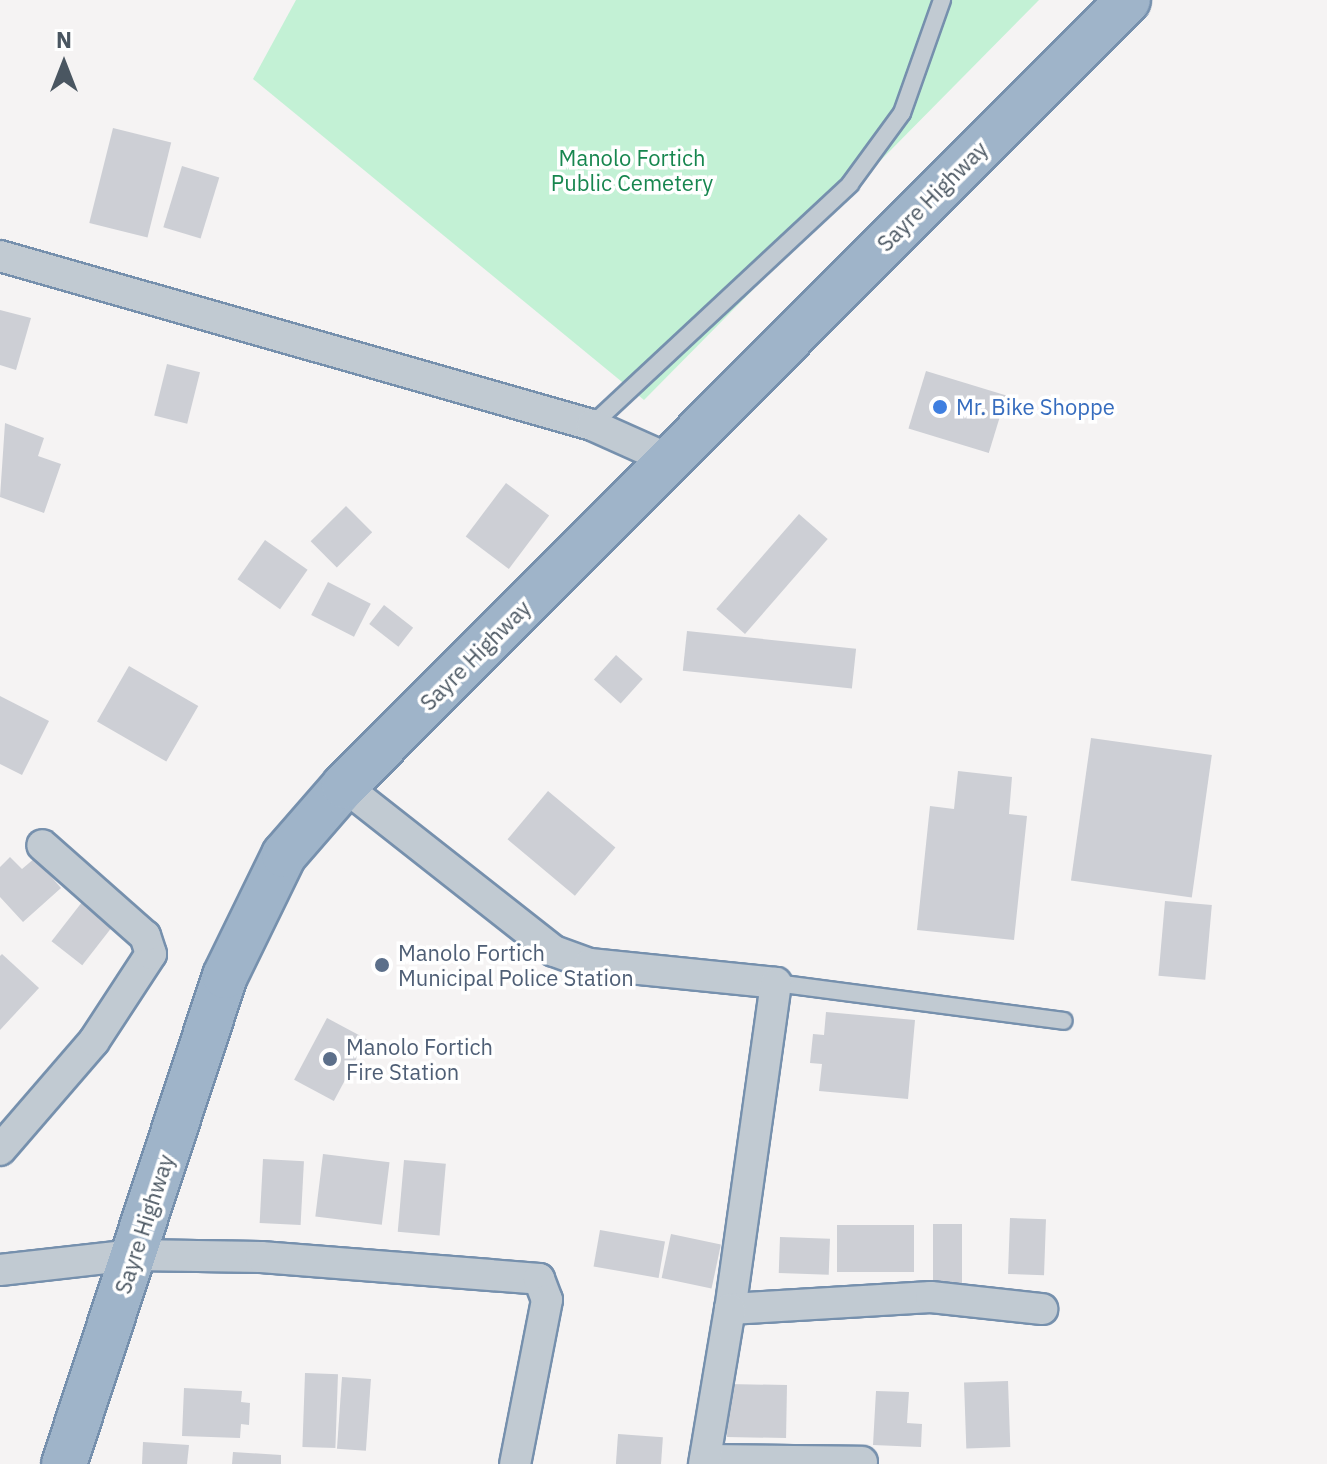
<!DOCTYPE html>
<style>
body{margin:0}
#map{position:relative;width:1327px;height:1464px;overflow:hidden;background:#f5f3f3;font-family:"IBM Plex Sans",sans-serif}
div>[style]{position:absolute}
.green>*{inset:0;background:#c3f1d5}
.building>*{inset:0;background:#cdcfd5;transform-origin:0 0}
.roads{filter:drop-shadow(2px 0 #7690ad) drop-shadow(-2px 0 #7690ad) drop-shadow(0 2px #7690ad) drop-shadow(0 -2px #7690ad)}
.service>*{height:16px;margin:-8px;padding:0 8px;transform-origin:8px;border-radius:8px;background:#c1cad2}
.minor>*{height:30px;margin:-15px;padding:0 15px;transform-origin:15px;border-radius:15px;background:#c1cad2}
.trunk>*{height:44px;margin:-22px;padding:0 22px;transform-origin:22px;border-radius:22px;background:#9fb4c9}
.dots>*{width:22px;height:22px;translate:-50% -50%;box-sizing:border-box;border:4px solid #fff;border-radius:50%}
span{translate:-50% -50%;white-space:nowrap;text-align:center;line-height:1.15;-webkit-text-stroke:7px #fff;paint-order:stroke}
.park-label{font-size:22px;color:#17864f}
.street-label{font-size:22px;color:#4a5661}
.shop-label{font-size:22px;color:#366cbe}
.left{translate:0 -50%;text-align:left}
.service-label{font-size:22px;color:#4e5e75}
.north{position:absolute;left:24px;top:24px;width:80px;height:80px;-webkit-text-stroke:6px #fff;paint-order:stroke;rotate:0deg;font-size:22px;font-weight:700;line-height:32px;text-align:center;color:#4a5661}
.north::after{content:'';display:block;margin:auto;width:28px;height:36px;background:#4a5661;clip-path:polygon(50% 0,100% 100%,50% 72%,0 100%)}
</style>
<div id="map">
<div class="green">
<i style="clip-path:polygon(296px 0,1039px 0,644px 400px,253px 79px)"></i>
</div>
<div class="building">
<i style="left:113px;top:128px;width:60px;height:98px;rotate:14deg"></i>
<i style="left:182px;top:166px;width:39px;height:64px;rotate:17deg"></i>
<i style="clip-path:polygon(0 310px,31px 318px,16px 370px,0 365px)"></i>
<i style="left:167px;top:364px;width:34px;height:53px;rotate:14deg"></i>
<i style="left:926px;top:371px;width:84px;height:60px;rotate:17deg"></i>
<i style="clip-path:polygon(5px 423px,44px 438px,38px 456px,61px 464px,44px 513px,0 497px)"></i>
<i style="left:506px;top:483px;width:54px;height:67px;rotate:37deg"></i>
<i style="left:346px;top:506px;width:37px;height:50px;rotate:45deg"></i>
<i style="left:799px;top:514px;width:38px;height:126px;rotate:41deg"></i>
<i style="left:265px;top:540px;width:52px;height:48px;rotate:35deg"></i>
<i style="left:328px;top:582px;width:48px;height:37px;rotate:27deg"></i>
<i style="left:384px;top:605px;width:37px;height:24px;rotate:38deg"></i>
<i style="left:687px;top:631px;width:170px;height:40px;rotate:6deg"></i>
<i style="left:616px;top:655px;width:36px;height:33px;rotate:42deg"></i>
<i style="left:129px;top:666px;width:80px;height:64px;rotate:30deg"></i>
<i style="clip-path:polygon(0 696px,49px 721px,22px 775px,0 764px)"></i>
<i style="left:1091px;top:738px;width:122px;height:144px;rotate:8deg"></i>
<i style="clip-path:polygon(958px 771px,1012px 777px,1009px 814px,1027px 816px,1014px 940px,917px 930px,930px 806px,954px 809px)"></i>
<i style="left:548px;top:791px;width:88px;height:63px;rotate:40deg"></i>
<i style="clip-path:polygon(10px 857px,22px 869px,35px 858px,61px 888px,23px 922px,0 897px,0 867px)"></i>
<i style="left:86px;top:897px;width:39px;height:56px;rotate:38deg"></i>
<i style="left:1165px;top:901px;width:47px;height:75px;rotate:5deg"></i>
<i style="clip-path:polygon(2px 954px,39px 988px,0 1030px,0 956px)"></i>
<i style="clip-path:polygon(826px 1012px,915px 1020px,908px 1099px,819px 1091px,822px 1064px,810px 1063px,813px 1034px,824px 1035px)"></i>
<i style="left:327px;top:1018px;width:45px;height:70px;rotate:28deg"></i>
<i style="left:323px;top:1154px;width:67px;height:63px;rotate:7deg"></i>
<i style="left:263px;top:1159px;width:41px;height:64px;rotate:3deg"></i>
<i style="left:404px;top:1160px;width:42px;height:72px;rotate:5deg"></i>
<i style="left:1010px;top:1218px;width:36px;height:56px;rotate:2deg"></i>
<i style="left:933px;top:1224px;width:29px;height:60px"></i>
<i style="left:837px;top:1225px;width:77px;height:47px"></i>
<i style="left:600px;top:1230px;width:66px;height:37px;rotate:10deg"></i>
<i style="left:671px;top:1234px;width:51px;height:45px;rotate:12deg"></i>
<i style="left:780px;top:1237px;width:50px;height:36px;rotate:2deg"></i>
<i style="left:305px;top:1373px;width:33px;height:74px;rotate:2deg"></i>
<i style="left:342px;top:1377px;width:29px;height:72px;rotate:4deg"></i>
<i style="left:1008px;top:1381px;width:66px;height:44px;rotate:88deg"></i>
<i style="left:728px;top:1384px;width:59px;height:53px;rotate:1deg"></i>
<i style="clip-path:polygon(184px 1388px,242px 1391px,241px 1402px,250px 1403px,249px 1425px,241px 1424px,240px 1438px,182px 1436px)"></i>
<i style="clip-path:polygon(876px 1391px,909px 1392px,907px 1423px,922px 1424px,921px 1447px,873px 1445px)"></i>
<i style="left:618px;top:1434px;width:45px;height:30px;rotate:4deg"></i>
<i style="clip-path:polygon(143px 1442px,189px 1445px,187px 1464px,142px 1464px)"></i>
<i style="clip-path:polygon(233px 1452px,281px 1455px,281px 1464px,232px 1464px)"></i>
</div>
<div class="roads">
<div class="service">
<i style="left:592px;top:425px;width:353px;rotate:-43deg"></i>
<i style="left:850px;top:184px;width:88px;rotate:-53.8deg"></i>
<i style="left:902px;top:113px;width:120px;rotate:-70.5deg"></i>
<i style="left:776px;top:983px;width:290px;rotate:7.5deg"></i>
</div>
<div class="minor">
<i style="left:0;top:256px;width:616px;rotate:15.93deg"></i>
<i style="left:592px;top:425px;width:83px;rotate:24.1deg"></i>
<i style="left:344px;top:786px;width:267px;rotate:38.2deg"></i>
<i style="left:554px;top:951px;width:38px;rotate:20deg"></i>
<i style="left:590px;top:964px;width:187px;rotate:5.8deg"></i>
<i style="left:776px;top:983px;width:329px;rotate:98deg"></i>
<i style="left:730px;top:1309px;width:201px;rotate:-3.4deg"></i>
<i style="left:931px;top:1297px;width:112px;rotate:6.2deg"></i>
<i style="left:0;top:1150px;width:144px;rotate:-49.2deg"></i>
<i style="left:94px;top:1041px;width:104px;rotate:-56.8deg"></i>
<i style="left:151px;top:954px;width:19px;rotate:-108deg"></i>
<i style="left:145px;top:936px;width:137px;rotate:-138.5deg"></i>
<i style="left:0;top:1270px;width:135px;rotate:-6.4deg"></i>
<i style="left:134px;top:1255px;width:127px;rotate:0.9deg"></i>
<i style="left:261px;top:1257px;width:279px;rotate:4.5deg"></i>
<i style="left:539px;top:1279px;width:22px;rotate:69deg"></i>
<i style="left:547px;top:1300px;width:167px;rotate:101deg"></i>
<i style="left:705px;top:1460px;width:157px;rotate:0.7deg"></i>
<i style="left:704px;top:1464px;width:157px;rotate:-80.5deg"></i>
</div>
<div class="trunk">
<i style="left:64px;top:1464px;width:514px;rotate:-71.74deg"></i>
<i style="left:225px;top:976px;width:135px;rotate:-64deg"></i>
<i style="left:284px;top:855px;width:91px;rotate:-49deg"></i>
<i style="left:344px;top:786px;width:1110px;rotate:-45.07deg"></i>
</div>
</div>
<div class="dots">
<i style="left:940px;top:407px;background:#3f7fe0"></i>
<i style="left:382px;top:965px;background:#5c6f8a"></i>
<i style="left:330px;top:1059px;background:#5c6f8a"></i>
</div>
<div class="park-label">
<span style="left:632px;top:170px">Manolo Fortich<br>Public Cemetery</span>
</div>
<div class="street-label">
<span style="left:932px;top:196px;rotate:-45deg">Sayre Highway</span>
<span style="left:475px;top:655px;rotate:-45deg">Sayre Highway</span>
<span style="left:144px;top:1224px;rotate:-72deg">Sayre Highway</span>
</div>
<div class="shop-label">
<span class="left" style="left:956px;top:407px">Mr. Bike Shoppe</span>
</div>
<div class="service-label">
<span class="left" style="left:398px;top:965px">Manolo Fortich<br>Municipal Police Station</span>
<span class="left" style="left:346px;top:1059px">Manolo Fortich<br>Fire Station</span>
</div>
<div class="north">N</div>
</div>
